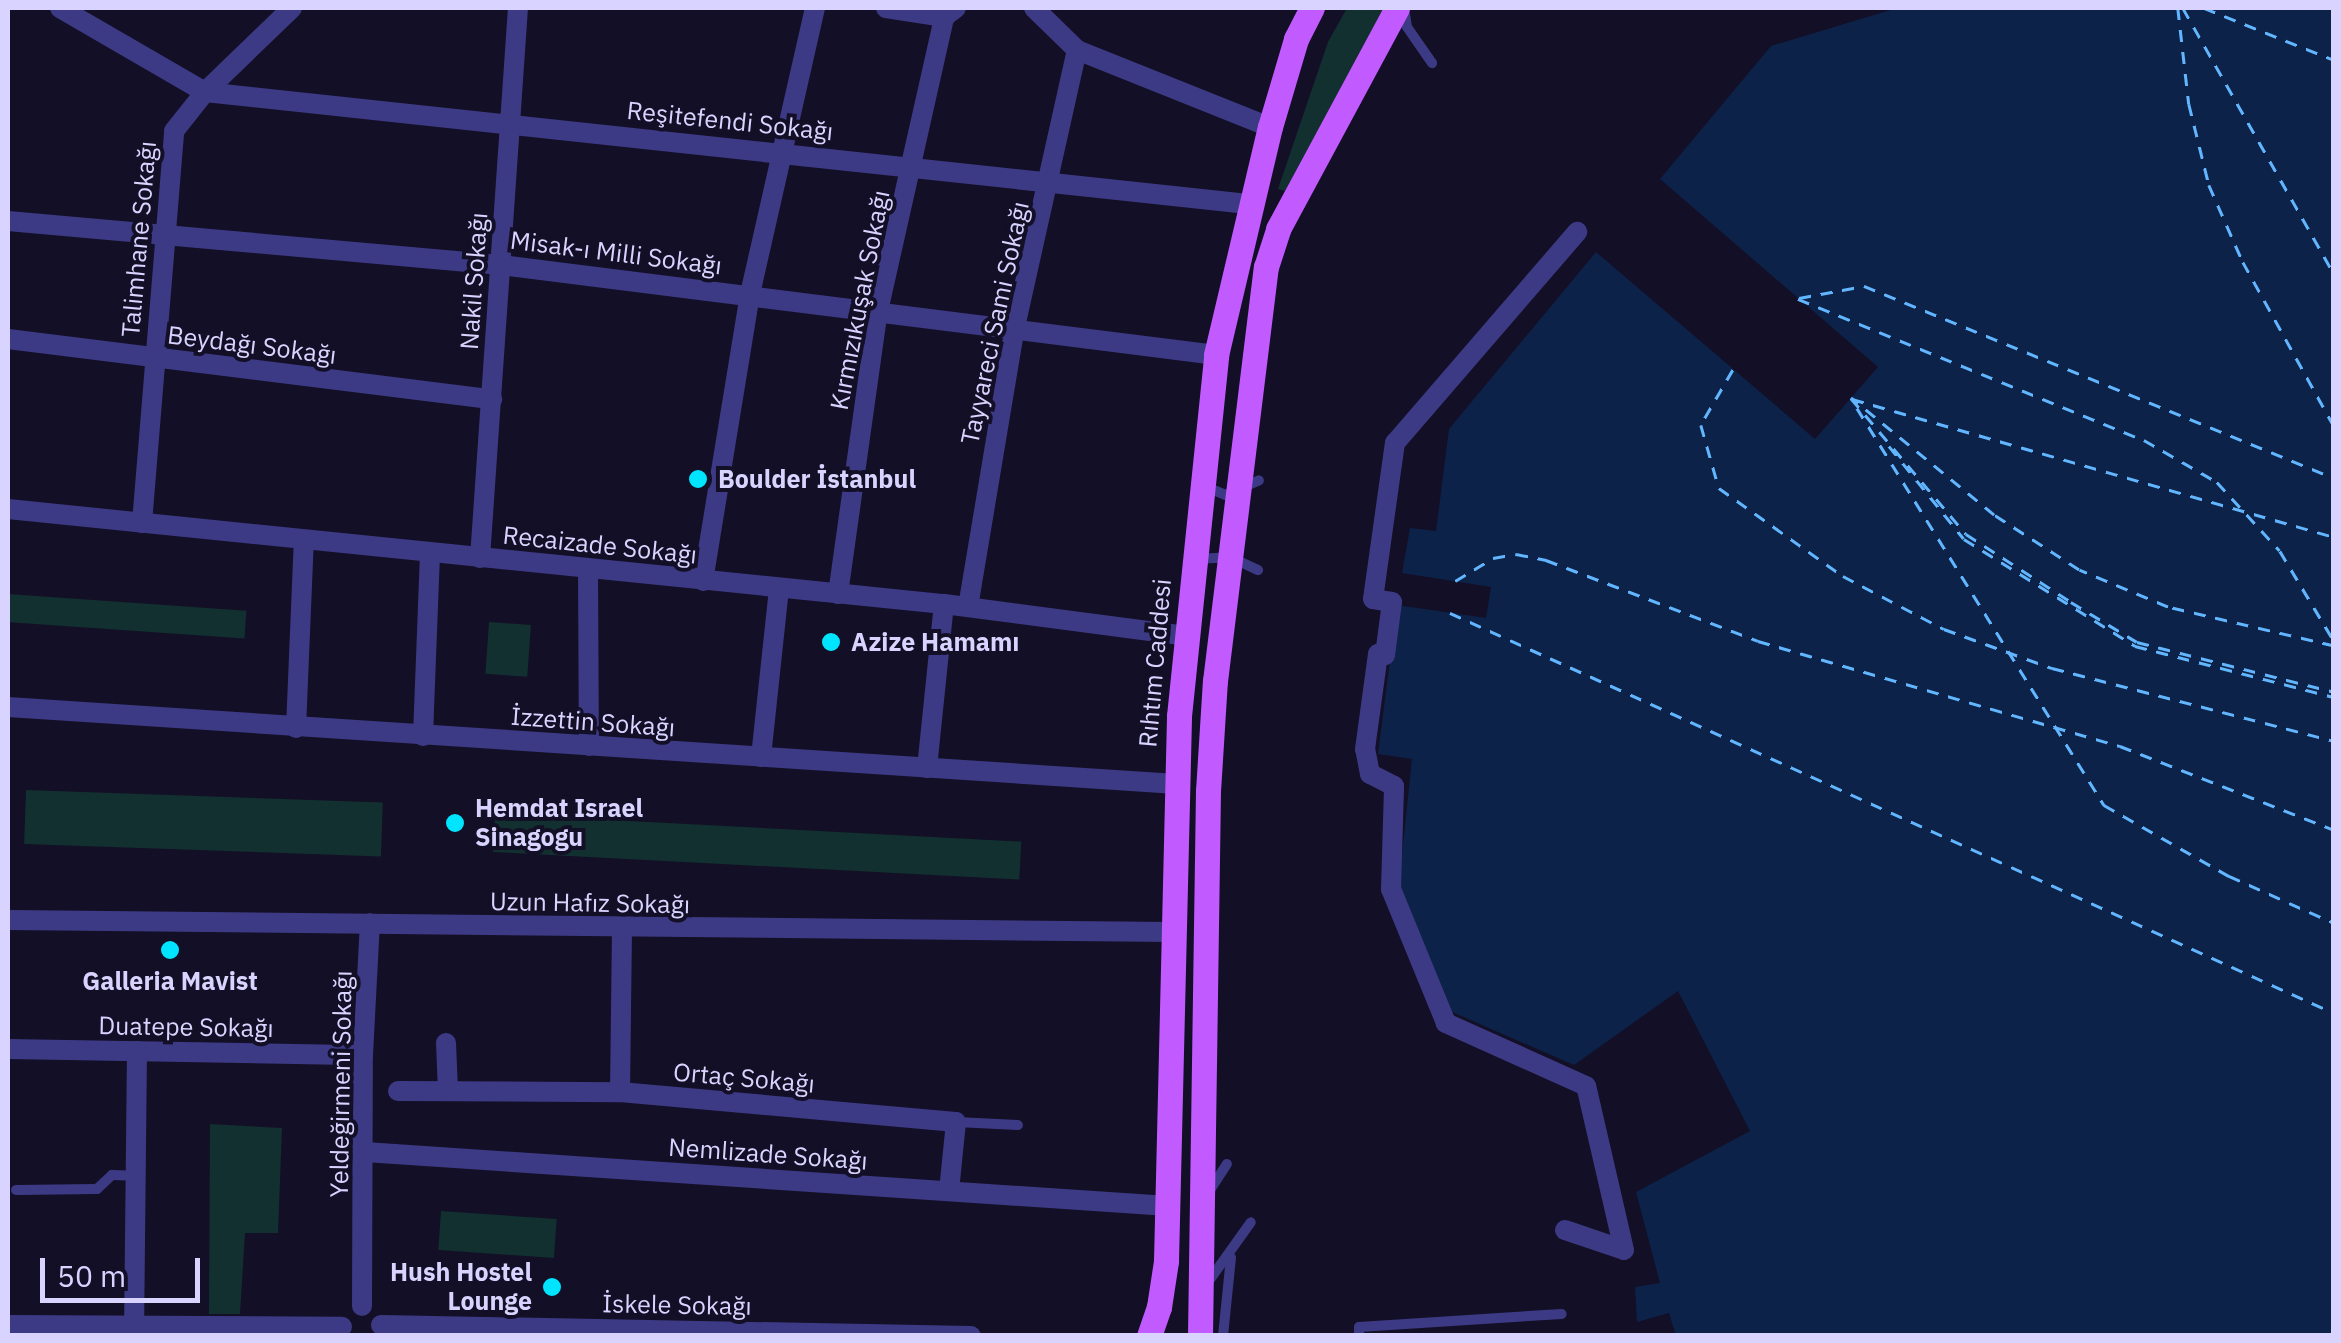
<!DOCTYPE html>
<meta charset="utf-8">
<style>
body{margin:0}
#map{position:relative;width:2341px;height:1343px;overflow:hidden;background:#130f26;font-family:"IBM Plex Sans",sans-serif}
div>[style]{position:absolute}
.green>*{inset:0;background:#12302f;transform-origin:0 0}
.water>*{inset:0;background:#0c2248}
.ferry>*{height:2.5px;margin-top:-1.25px;transform-origin:0;background:repeating-linear-gradient(90deg,#62b6ff 0 12px,transparent 0 22px)}
.lane>*{height:10px;margin:-5px;padding:0 5px;transform-origin:5px;border-radius:5px;background:#3d3a85}
.street>*{height:20px;margin:-10px;padding:0 10px;transform-origin:10px;border-radius:10px;background:#3d3a85}
.primary>*{height:25px;margin:-12.5px;padding:0 12.5px;transform-origin:12.5px;border-radius:12.5px;background:#c25bff}
.dots>*{width:28px;height:28px;translate:-50% -50%;box-sizing:border-box;border:5px solid #130f26;border-radius:50%}
span{translate:-50% -50%;white-space:nowrap;text-align:center;line-height:1.15;-webkit-text-stroke:8px #130f26;paint-order:stroke}
.street-label{font-size:25px;color:#d9d4ff}
.poi-label{font-size:25px;color:#d9d4ff;font-weight:700}
.left{translate:0 -50%;text-align:left}
.right{translate:-100% -50%;text-align:right}
.frame{position:absolute;inset:0;border:10px solid #d9d4ff;pointer-events:none}
.scale{position:absolute;left:40px;top:1258px;width:160px;height:45px;box-sizing:border-box;border:5px solid #d9d4ff;border-top:0;padding-left:12px;font-size:30px;line-height:35px;white-space:nowrap;color:#d9d4ff;-webkit-text-stroke:8px #130f26;paint-order:stroke}
</style>
<div id="map">
<div class="green">
<i style="clip-path:polygon(1347px 8px,1384px 8px,1285px 191px,1278px 189px,1328px 42px)"></i>
<i style="left:8px;top:594px;width:239px;height:28px;rotate:4deg"></i>
<i style="left:489px;top:622px;width:42px;height:52px;rotate:4deg"></i>
<i style="left:26px;top:790px;width:357px;height:54px;rotate:2deg"></i>
<i style="left:495px;top:814px;width:527px;height:38px;rotate:3deg"></i>
<i style="clip-path:polygon(210px 1124px,282px 1128px,278px 1233px,245px 1233px,240px 1314px,209px 1314px)"></i>
<i style="left:441px;top:1211px;width:116px;height:39px;rotate:4deg"></i>
</div>
<div class="water">
<i style="clip-path:polygon(1897px 8px,2333px 8px,2333px 1335px,1676px 1336px,1669px 1313px,1637px 1322px,1635px 1287px,1660px 1283px,1636px 1192px,1750px 1131px,1678px 991px,1574px 1065px,1452px 1012px,1399px 883px,1412px 759px,1378px 754px,1397px 605px,1486px 618px,1491px 587px,1402px 573px,1410px 528px,1436px 531px,1449px 429px,1596px 252px,1815px 439px,1878px 367px,1660px 179px,1771px 46px)"></i>
</div>
<div class="ferry">
<i style="left:2178px;top:8px;width:97px;rotate:83.5deg"></i>
<i style="left:2189px;top:104px;width:83px;rotate:76.1deg"></i>
<i style="left:2209px;top:185px;width:84px;rotate:66.2deg"></i>
<i style="left:2243px;top:262px;width:188px;rotate:61deg"></i>
<i style="left:2183px;top:8px;width:306px;rotate:60.4deg"></i>
<i style="left:2204px;top:8px;width:140px;rotate:21.8deg"></i>
<i style="left:1799px;top:298px;width:66px;rotate:-10.5deg"></i>
<i style="left:1864px;top:286px;width:508px;rotate:22.22deg"></i>
<i style="left:1798px;top:299px;width:374px;rotate:22.2deg"></i>
<i style="left:2144px;top:440px;width:84px;rotate:29.9deg"></i>
<i style="left:2217px;top:482px;width:93px;rotate:47.6deg"></i>
<i style="left:2280px;top:551px;width:105px;rotate:59deg"></i>
<i style="left:1733px;top:370px;width:64px;rotate:120.2deg"></i>
<i style="left:1701px;top:425px;width:66px;rotate:74.1deg"></i>
<i style="left:1719px;top:488px;width:152px;rotate:35.4deg"></i>
<i style="left:1843px;top:576px;width:114px;rotate:27.7deg"></i>
<i style="left:1944px;top:629px;width:115px;rotate:19.9deg"></i>
<i style="left:2052px;top:668px;width:291px;rotate:14.5deg"></i>
<i style="left:1852px;top:399px;width:501px;rotate:15.98deg"></i>
<i style="left:1857px;top:408px;width:468px;rotate:58.1deg"></i>
<i style="left:2104px;top:805px;width:144px;rotate:29.6deg"></i>
<i style="left:2229px;top:876px;width:115px;rotate:24.1deg"></i>
<i style="left:1889px;top:446px;width:119px;rotate:51.1deg"></i>
<i style="left:1964px;top:539px;width:202px;rotate:32deg"></i>
<i style="left:2135px;top:646px;width:205px;rotate:14.4deg"></i>
<i style="left:1455px;top:581px;width:44px;rotate:-31.2deg"></i>
<i style="left:1493px;top:558px;width:23px;rotate:-10deg"></i>
<i style="left:1516px;top:554px;width:31px;rotate:11deg"></i>
<i style="left:1546px;top:560px;width:227px;rotate:20.9deg"></i>
<i style="left:1758px;top:641px;width:377px;rotate:16.2deg"></i>
<i style="left:2120px;top:746px;width:230px;rotate:21.4deg"></i>
<i style="left:1450px;top:613px;width:970px;rotate:24.35deg"></i>
<i style="left:2334px;top:646px;width:171px;rotate:-166.8deg"></i>
<i style="left:2168px;top:607px;width:96px;rotate:-157.4deg"></i>
<i style="left:2079px;top:570px;width:101px;rotate:-147.1deg"></i>
<i style="left:1994px;top:515px;width:185px;rotate:-140.7deg"></i>
<i style="left:1851px;top:398px;width:178px;rotate:49.8deg"></i>
<i style="left:1966px;top:534px;width:125px;rotate:32.9deg"></i>
<i style="left:2071px;top:602px;width:77px;rotate:31.2deg"></i>
<i style="left:2137px;top:642px;width:203px;rotate:14.2deg"></i>
</div>
<div class="lane">
<i style="left:1404px;top:8px;width:19px;rotate:81deg"></i>
<i style="left:1407px;top:27px;width:44px;rotate:55.2deg"></i>
<i style="left:1206px;top:487px;width:22px;rotate:22deg"></i>
<i style="left:1226px;top:495px;width:36px;rotate:-24deg"></i>
<i style="left:1195px;top:559px;width:35px;rotate:-3deg"></i>
<i style="left:1230px;top:557px;width:31px;rotate:25deg"></i>
<i style="left:956px;top:1122px;width:62px;rotate:2.8deg"></i>
<i style="left:16px;top:1190px;width:81px;rotate:-0.7deg"></i>
<i style="left:97px;top:1189px;width:21px;rotate:-43deg"></i>
<i style="left:112px;top:1175px;width:23px;rotate:2deg"></i>
<i style="left:1210px;top:1190px;width:31px;rotate:-57deg"></i>
<i style="left:1206px;top:1285px;width:77px;rotate:-54.5deg"></i>
<i style="left:1223px;top:1336px;width:79px;rotate:-84.2deg"></i>
<i style="left:1359px;top:1336px;width:9px;rotate:-90deg"></i>
<i style="left:1359px;top:1327px;width:203px;rotate:-3.7deg"></i>
</div>
<div class="street">
<i style="left:60px;top:8px;width:168px;rotate:30.1deg"></i>
<i style="left:205px;top:92px;width:1049px;rotate:6.13deg"></i>
<i style="left:886px;top:8px;width:59px;rotate:8.8deg"></i>
<i style="left:944px;top:17px;width:15px;rotate:-37deg"></i>
<i style="left:1034px;top:8px;width:60px;rotate:44.3deg"></i>
<i style="left:1077px;top:50px;width:208px;rotate:21.8deg"></i>
<i style="left:8px;top:221px;width:495px;rotate:5.1deg"></i>
<i style="left:501px;top:265px;width:721px;rotate:7.17deg"></i>
<i style="left:8px;top:339px;width:488px;rotate:7.1deg"></i>
<i style="left:8px;top:509px;width:941px;rotate:5.8deg"></i>
<i style="left:944px;top:604px;width:244px;rotate:7.5deg"></i>
<i style="left:142px;top:523px;width:393px;rotate:-85.3deg"></i>
<i style="left:174px;top:131px;width:50px;rotate:-51.5deg"></i>
<i style="left:205px;top:92px;width:121px;rotate:-44deg"></i>
<i style="left:480px;top:558px;width:551px;rotate:-86.05deg"></i>
<i style="left:588px;top:569px;width:177px;rotate:89.7deg"></i>
<i style="left:703px;top:581px;width:291px;rotate:-80.7deg"></i>
<i style="left:750px;top:294px;width:293px;rotate:-77.2deg"></i>
<i style="left:838px;top:594px;width:286px;rotate:-82deg"></i>
<i style="left:878px;top:311px;width:301px;rotate:-77.3deg"></i>
<i style="left:968px;top:607px;width:284px;rotate:-80.5deg"></i>
<i style="left:1015px;top:327px;width:284px;rotate:-77.4deg"></i>
<i style="left:8px;top:707px;width:1171px;rotate:3.77deg"></i>
<i style="left:296px;top:728px;width:188px;rotate:-87.6deg"></i>
<i style="left:423px;top:736px;width:183px;rotate:-87.8deg"></i>
<i style="left:761px;top:757px;width:170px;rotate:-83.9deg"></i>
<i style="left:927px;top:768px;width:165px;rotate:-84.1deg"></i>
<i style="left:8px;top:920px;width:1165px;rotate:0.59deg"></i>
<i style="left:622px;top:929px;width:163px;rotate:90.7deg"></i>
<i style="left:620px;top:1092px;width:337px;rotate:5.1deg"></i>
<i style="left:956px;top:1122px;width:69px;rotate:95.8deg"></i>
<i style="left:446px;top:1043px;width:48px;rotate:87.6deg"></i>
<i style="left:8px;top:1049px;width:355px;rotate:1deg"></i>
<i style="left:398px;top:1091px;width:222px;rotate:0.3deg"></i>
<i style="left:365px;top:1152px;width:805px;rotate:3.85deg"></i>
<i style="left:1565px;top:1230px;width:62px;rotate:18.7deg"></i>
<i style="left:1624px;top:1250px;width:168px;rotate:-103deg"></i>
<i style="left:1586px;top:1086px;width:154px;rotate:-155.8deg"></i>
<i style="left:1446px;top:1023px;width:145px;rotate:-112.3deg"></i>
<i style="left:1391px;top:889px;width:103px;rotate:-88.3deg"></i>
<i style="left:1394px;top:786px;width:27px;rotate:-153deg"></i>
<i style="left:1370px;top:774px;width:25px;rotate:-101deg"></i>
<i style="left:1365px;top:749px;width:96px;rotate:-82.2deg"></i>
<i style="left:1378px;top:654px;width:7px;rotate:8deg"></i>
<i style="left:1385px;top:655px;width:53px;rotate:-82.5deg"></i>
<i style="left:1392px;top:602px;width:19px;rotate:-171deg"></i>
<i style="left:1373px;top:599px;width:158px;rotate:-82deg"></i>
<i style="left:1395px;top:443px;width:279px;rotate:-49.2deg"></i>
<i style="left:362px;top:1306px;width:251px;rotate:-89.8deg"></i>
<i style="left:363px;top:1055px;width:132px;rotate:-87deg"></i>
<i style="left:8px;top:1325px;width:334px;rotate:0.3deg"></i>
<i style="left:381px;top:1325px;width:590px;rotate:1.07deg"></i>
<i style="left:134px;top:1336px;width:285px;rotate:-89.4deg"></i>
</div>
<div class="primary">
<i style="left:1149px;top:1336px;width:31px;rotate:-71deg"></i>
<i style="left:1159px;top:1307px;width:47px;rotate:-81.3deg"></i>
<i style="left:1166px;top:1261px;width:545px;rotate:-88.63deg"></i>
<i style="left:1179px;top:716px;width:363px;rotate:-84.1deg"></i>
<i style="left:1216px;top:355px;width:234px;rotate:-76.7deg"></i>
<i style="left:1270px;top:127px;width:92px;rotate:-73.5deg"></i>
<i style="left:1296px;top:39px;width:35px;rotate:-63deg"></i>
<i style="left:1200px;top:1336px;width:545px;rotate:-89.16deg"></i>
<i style="left:1208px;top:791px;width:110px;rotate:-86.4deg"></i>
<i style="left:1215px;top:681px;width:417px;rotate:-83deg"></i>
<i style="left:1266px;top:267px;width:40px;rotate:-72deg"></i>
<i style="left:1278px;top:229px;width:251px;rotate:-61.7deg"></i>
</div>
<div class="dots">
<i style="left:698px;top:479px;background:#00e5ff"></i>
<i style="left:831px;top:642px;background:#00e5ff"></i>
<i style="left:455px;top:823px;background:#00e5ff"></i>
<i style="left:170px;top:950px;background:#00e5ff"></i>
<i style="left:552px;top:1287px;background:#00e5ff"></i>
</div>
<div class="street-label">
<span style="left:730px;top:121px;rotate:6deg">Reşitefendi Sokağı</span>
<span style="left:139px;top:239px;rotate:-85deg">Talimhane Sokağı</span>
<span style="left:616px;top:253px;rotate:7deg">Misak-ı Milli Sokağı</span>
<span style="left:474px;top:281px;rotate:-86deg">Nakil Sokağı</span>
<span style="left:860px;top:300px;rotate:-79deg">Kırmızıkuşak Sokağı</span>
<span style="left:995px;top:323px;rotate:-78deg">Tayyareci Sami Sokağı</span>
<span style="left:252px;top:345px;rotate:7deg">Beydağı Sokağı</span>
<span style="left:600px;top:545px;rotate:6deg">Recaizade Sokağı</span>
<span style="left:1155px;top:663px;rotate:-85deg">Rıhtım Caddesi</span>
<span style="left:593px;top:722px;rotate:4deg">İzzettin Sokağı</span>
<span style="left:590px;top:903px;rotate:1deg">Uzun Hafız Sokağı</span>
<span style="left:186px;top:1027px;rotate:1deg">Duatepe Sokağı</span>
<span style="left:744px;top:1078px;rotate:5deg">Ortaç Sokağı</span>
<span style="left:341px;top:1084px;rotate:-89deg">Yeldeğirmeni Sokağı</span>
<span style="left:768px;top:1154px;rotate:4deg">Nemlizade Sokağı</span>
<span style="left:677px;top:1305px;rotate:1deg">İskele Sokağı</span>
</div>
<div class="poi-label">
<span class="left" style="left:718px;top:479px">Boulder İstanbul</span>
<span class="left" style="left:851px;top:642px">Azize Hamamı</span>
<span class="left" style="left:475px;top:823px">Hemdat Israel<br>Sinagogu</span>
<span style="left:170px;top:981px">Galleria Mavist</span>
<span class="right" style="left:532px;top:1287px">Hush Hostel<br>Lounge</span>
</div>
<div class="frame"></div>
<div class="scale">50 m</div>
</div>
